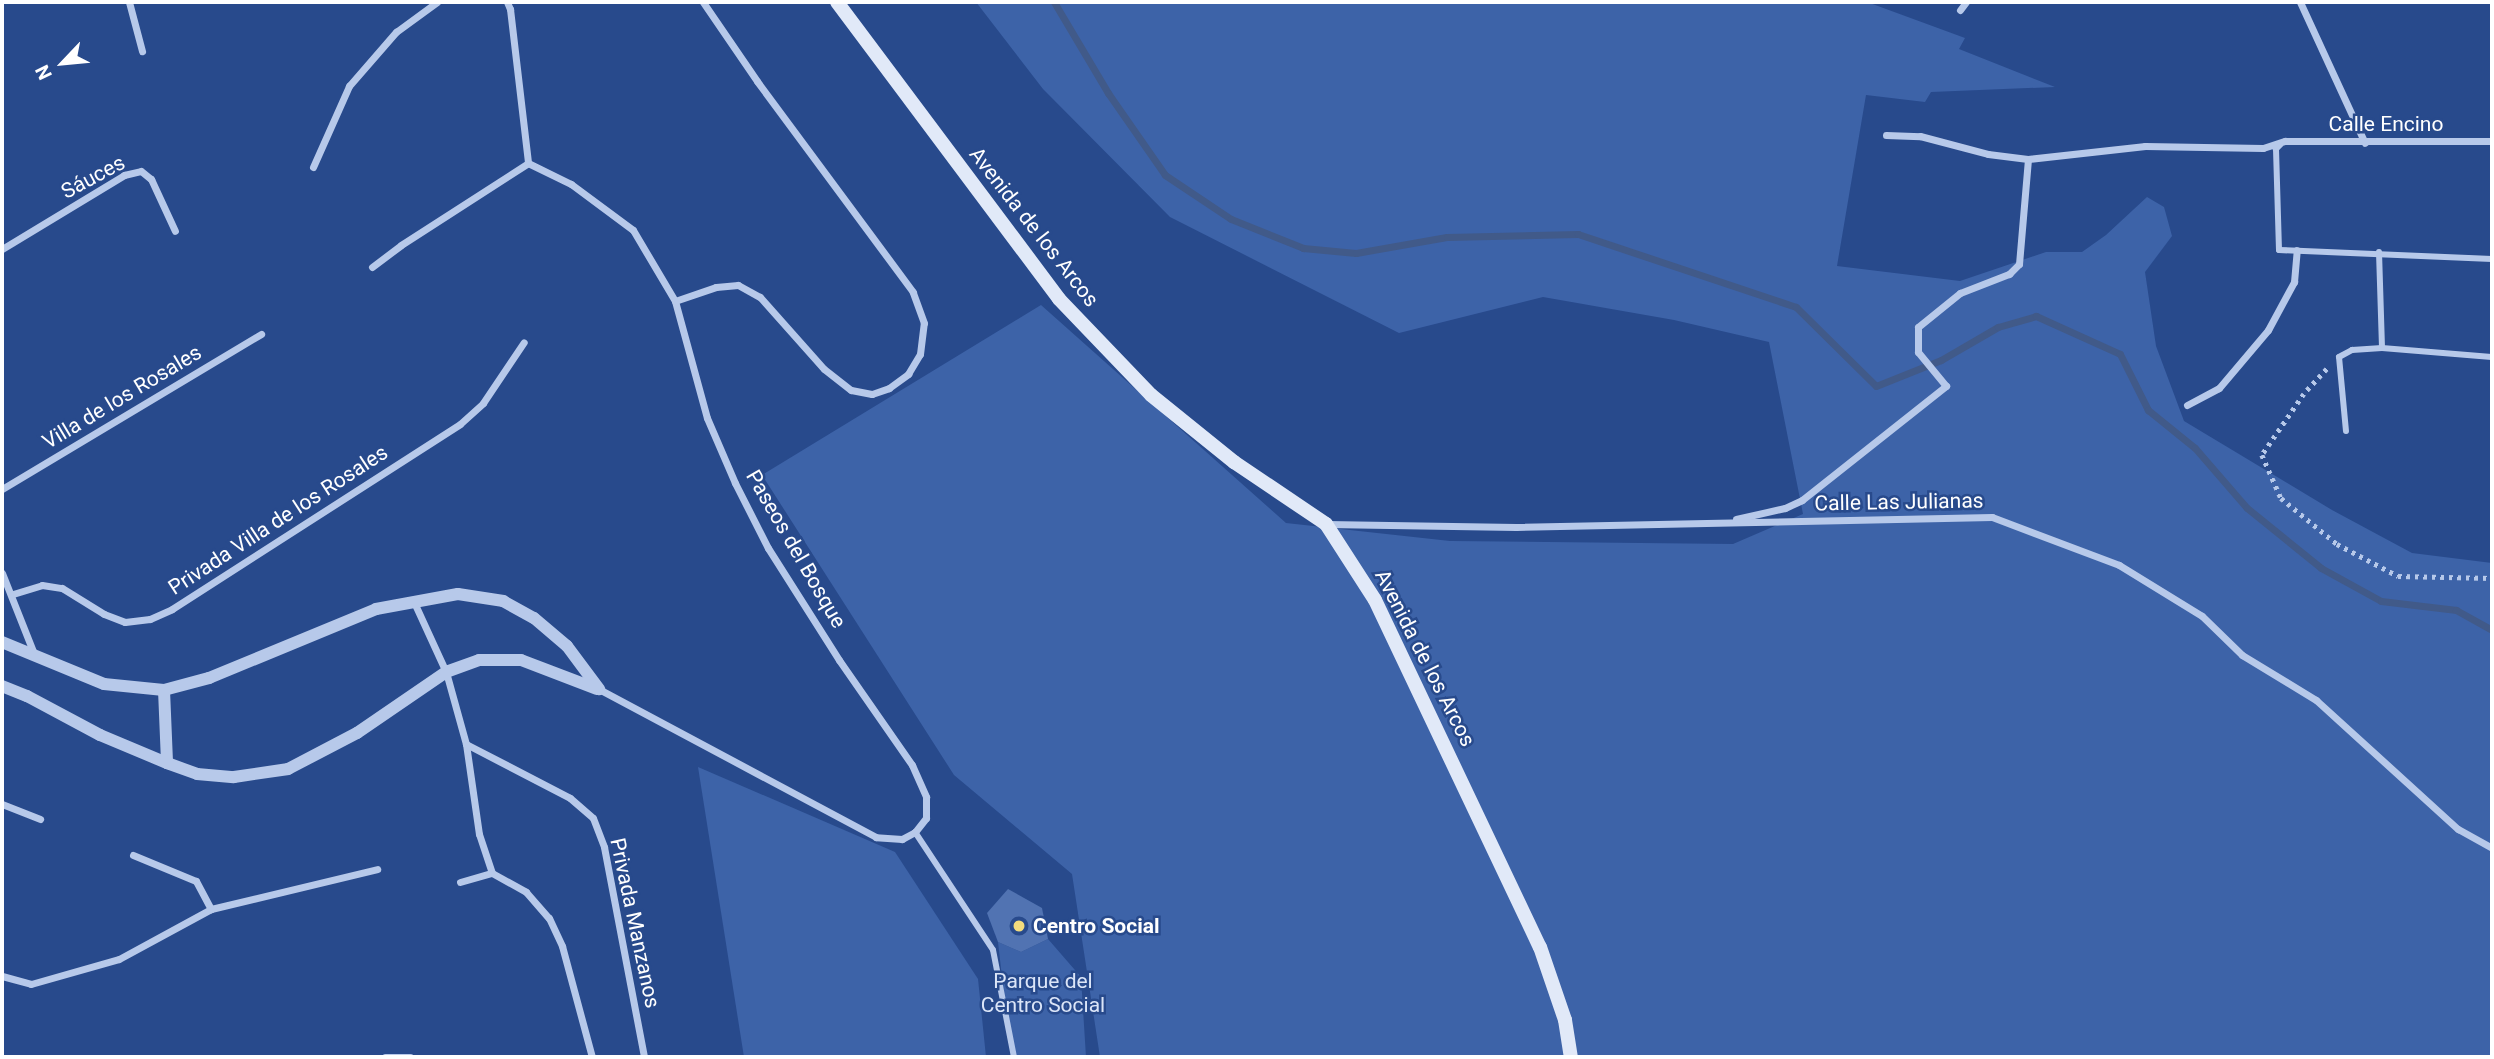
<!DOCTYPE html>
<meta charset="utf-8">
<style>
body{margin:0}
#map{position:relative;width:2494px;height:1059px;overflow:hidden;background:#284a8c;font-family:Roboto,sans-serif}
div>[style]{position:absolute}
.green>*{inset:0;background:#3d63a8}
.stream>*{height:7px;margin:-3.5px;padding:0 3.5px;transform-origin:3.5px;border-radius:3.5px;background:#415a89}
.building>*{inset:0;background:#5173b2}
.path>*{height:4.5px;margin-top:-2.25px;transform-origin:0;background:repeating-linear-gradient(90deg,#b7c9ea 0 3.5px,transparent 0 8.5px)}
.pedestrian>*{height:6px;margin:-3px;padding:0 3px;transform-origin:3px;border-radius:3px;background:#b7c9ea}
.minor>*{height:7px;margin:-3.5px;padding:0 3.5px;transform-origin:3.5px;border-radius:3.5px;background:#b7c9ea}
.tertiary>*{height:12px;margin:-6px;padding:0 6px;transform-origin:6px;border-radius:6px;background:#b7c9ea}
.secondary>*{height:14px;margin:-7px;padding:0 7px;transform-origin:7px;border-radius:7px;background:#e1e9f8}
.dots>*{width:19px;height:19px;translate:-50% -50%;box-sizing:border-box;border:4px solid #284a8c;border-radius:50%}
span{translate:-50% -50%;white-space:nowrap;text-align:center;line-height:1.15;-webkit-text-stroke:5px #284a8c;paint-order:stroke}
.street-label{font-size:21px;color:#fff}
.poi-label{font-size:21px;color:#fff;font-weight:700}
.left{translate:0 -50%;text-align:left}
.park-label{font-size:21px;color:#dbe5f8}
.frame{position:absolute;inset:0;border:4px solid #fff;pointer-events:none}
.north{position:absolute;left:28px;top:28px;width:70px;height:70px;-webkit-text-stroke:5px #284a8c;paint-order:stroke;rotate:244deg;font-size:19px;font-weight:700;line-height:28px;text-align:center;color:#fff}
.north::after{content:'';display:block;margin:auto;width:24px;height:32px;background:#fff;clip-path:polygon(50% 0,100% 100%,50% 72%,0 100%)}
</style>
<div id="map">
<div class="green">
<i style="clip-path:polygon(976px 2px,1867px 2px,1965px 38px,1959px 49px,2055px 87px,1931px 92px,1925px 102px,1866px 95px,1837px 266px,1960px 281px,2046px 252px,2082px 252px,2106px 235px,2147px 197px,2164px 207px,2172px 236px,2145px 272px,2156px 346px,2184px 421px,2332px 510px,2412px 553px,2492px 563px,2492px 1057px,1100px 1057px,1072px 874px,954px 775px,762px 475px,1041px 305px,1286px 523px,1450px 541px,1733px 544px,1803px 514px,1769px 342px,1674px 320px,1543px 297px,1399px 333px,1170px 217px,1043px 89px)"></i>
<i style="clip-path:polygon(698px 767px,895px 852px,978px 979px,986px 1057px,744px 1057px)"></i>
<i style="clip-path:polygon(1048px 939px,1081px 977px,1086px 1057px,1011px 1057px,998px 942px,1021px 952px)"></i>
</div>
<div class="stream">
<i style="left:1054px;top:2px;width:106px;rotate:59.3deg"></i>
<i style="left:1108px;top:93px;width:100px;rotate:55.2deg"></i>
<i style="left:1165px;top:175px;width:79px;rotate:33.7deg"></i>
<i style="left:1231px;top:219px;width:78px;rotate:21.9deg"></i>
<i style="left:1303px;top:248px;width:53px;rotate:5.4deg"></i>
<i style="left:1356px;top:253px;width:92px;rotate:-10deg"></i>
<i style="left:1447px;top:237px;width:131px;rotate:-1.3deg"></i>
<i style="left:1578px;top:234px;width:230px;rotate:18.5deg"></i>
<i style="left:1796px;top:307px;width:112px;rotate:44.6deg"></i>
<i style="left:1876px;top:386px;width:70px;rotate:-21.8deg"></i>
<i style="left:1941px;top:360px;width:66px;rotate:-30.1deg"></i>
<i style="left:1998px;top:327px;width:40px;rotate:-16deg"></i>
<i style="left:2036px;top:316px;width:92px;rotate:24.3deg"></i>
<i style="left:2120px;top:354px;width:63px;rotate:63.4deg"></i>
<i style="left:2148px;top:410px;width:60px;rotate:39deg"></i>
<i style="left:2195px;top:448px;width:79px;rotate:49.1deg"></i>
<i style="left:2247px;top:508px;width:95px;rotate:39deg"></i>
<i style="left:2321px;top:568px;width:68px;rotate:28.8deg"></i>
<i style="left:2381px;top:601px;width:76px;rotate:6.8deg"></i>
<i style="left:2456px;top:610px;width:41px;rotate:29.1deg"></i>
</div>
<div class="building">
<i style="clip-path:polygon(1008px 889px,1042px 908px,1048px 939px,1021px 952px,998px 942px,987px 913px)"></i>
</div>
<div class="path">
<i style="left:2327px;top:369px;width:34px;rotate:133deg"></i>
<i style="left:2304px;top:394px;width:74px;rotate:124.5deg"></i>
<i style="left:2262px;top:455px;width:47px;rotate:66.2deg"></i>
<i style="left:2281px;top:498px;width:72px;rotate:39.4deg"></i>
<i style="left:2337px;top:544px;width:69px;rotate:27.7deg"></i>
<i style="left:2398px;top:576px;width:94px;rotate:1.2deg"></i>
</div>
<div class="pedestrian">
<i style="left:2280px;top:145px;width:6px;rotate:135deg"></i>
<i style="left:2276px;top:149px;width:101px;rotate:88.3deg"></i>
<i style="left:2279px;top:250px;width:213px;rotate:2.4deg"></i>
<i style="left:2379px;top:252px;width:96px;rotate:88.2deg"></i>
<i style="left:2346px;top:431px;width:74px;rotate:-95.4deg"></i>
<i style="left:2339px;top:357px;width:15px;rotate:-28deg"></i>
<i style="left:2352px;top:350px;width:30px;rotate:-4deg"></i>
<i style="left:2382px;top:348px;width:110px;rotate:4.7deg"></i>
<i style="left:915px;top:832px;width:141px;rotate:56.5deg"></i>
<i style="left:993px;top:950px;width:109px;rotate:78.9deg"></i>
</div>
<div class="minor">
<i style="left:129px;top:2px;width:51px;rotate:75.1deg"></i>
<i style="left:507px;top:2px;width:8px;rotate:67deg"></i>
<i style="left:510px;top:9px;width:155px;rotate:83.3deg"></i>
<i style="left:2300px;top:2px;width:155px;rotate:65.3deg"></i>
<i style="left:1960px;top:10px;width:10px;rotate:-53deg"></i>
<i style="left:1886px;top:135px;width:34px;rotate:2deg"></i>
<i style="left:1920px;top:136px;width:70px;rotate:14.8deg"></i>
<i style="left:1988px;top:154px;width:40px;rotate:7.1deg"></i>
<i style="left:2028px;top:159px;width:118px;rotate:-6.3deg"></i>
<i style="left:2145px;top:146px;width:118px;rotate:1deg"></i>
<i style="left:2263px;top:148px;width:23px;rotate:-18deg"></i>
<i style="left:2285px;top:141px;width:207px"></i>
<i style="left:528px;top:163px;width:48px;rotate:26deg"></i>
<i style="left:571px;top:184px;width:77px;rotate:36.6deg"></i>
<i style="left:633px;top:230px;width:82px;rotate:59.4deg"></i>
<i style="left:675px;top:301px;width:121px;rotate:74.7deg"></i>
<i style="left:707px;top:418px;width:71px;rotate:66.7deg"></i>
<i style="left:735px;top:483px;width:73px;rotate:63.1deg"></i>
<i style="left:768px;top:548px;width:133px;rotate:57.6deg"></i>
<i style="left:839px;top:660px;width:128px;rotate:55.2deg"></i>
<i style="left:912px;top:765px;width:35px;rotate:66deg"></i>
<i style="left:926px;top:797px;width:21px;rotate:90deg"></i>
<i style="left:926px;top:818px;width:18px;rotate:128deg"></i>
<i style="left:915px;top:832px;width:15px;rotate:152deg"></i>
<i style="left:902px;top:839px;width:26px;rotate:-176deg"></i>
<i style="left:876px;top:837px;width:314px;rotate:-151.9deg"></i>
<i style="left:313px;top:167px;width:89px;rotate:-66deg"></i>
<i style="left:349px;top:86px;width:72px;rotate:-49deg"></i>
<i style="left:396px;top:32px;width:51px;rotate:-36.2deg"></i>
<i style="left:2px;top:249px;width:143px;rotate:-31.2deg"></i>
<i style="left:124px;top:175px;width:17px;rotate:-13deg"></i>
<i style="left:141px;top:171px;width:13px;rotate:39deg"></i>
<i style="left:151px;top:179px;width:57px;rotate:65.2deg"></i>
<i style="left:372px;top:267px;width:36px;rotate:-37deg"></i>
<i style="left:401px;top:245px;width:151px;rotate:-32.8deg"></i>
<i style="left:675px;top:301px;width:43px;rotate:-18.9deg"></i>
<i style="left:716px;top:287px;width:22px;rotate:-5deg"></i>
<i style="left:738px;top:285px;width:25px;rotate:29deg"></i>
<i style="left:760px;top:297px;width:96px;rotate:48.4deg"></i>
<i style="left:824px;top:369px;width:34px;rotate:38deg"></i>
<i style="left:851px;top:390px;width:21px;rotate:11deg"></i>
<i style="left:872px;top:394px;width:18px;rotate:-19deg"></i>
<i style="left:889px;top:388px;width:24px;rotate:-36deg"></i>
<i style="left:908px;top:374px;width:23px;rotate:-59deg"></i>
<i style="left:920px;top:354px;width:31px;rotate:-83deg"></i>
<i style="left:924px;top:323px;width:33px;rotate:-110deg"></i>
<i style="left:913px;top:292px;width:262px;rotate:-126.5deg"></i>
<i style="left:757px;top:81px;width:96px;rotate:-124.4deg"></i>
<i style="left:2187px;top:405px;width:36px;rotate:-28deg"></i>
<i style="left:2219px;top:388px;width:76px;rotate:-49.8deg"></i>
<i style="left:2268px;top:330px;width:55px;rotate:-61.6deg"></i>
<i style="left:2294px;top:282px;width:32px;rotate:-85deg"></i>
<i style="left:2px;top:489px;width:302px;rotate:-30.9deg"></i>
<i style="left:1736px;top:519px;width:50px;rotate:-12.7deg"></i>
<i style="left:1785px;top:508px;width:19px;rotate:-25deg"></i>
<i style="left:1802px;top:500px;width:184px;rotate:-38.4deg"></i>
<i style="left:1946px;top:386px;width:44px;rotate:-129.5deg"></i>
<i style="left:1918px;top:352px;width:25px;rotate:-90deg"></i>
<i style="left:1918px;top:327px;width:54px;rotate:-39deg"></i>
<i style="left:1960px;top:293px;width:53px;rotate:-21.2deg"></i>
<i style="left:2009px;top:274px;width:14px;rotate:-45deg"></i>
<i style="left:2019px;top:264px;width:105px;rotate:-85.1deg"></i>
<i style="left:1326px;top:524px;width:190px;rotate:0.9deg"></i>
<i style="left:1516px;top:527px;width:476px;rotate:-1.2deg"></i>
<i style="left:1992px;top:517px;width:136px;rotate:20.7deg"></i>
<i style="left:2119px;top:565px;width:97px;rotate:31.6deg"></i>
<i style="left:2202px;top:616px;width:56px;rotate:44.3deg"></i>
<i style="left:2242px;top:655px;width:87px;rotate:31.3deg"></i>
<i style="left:2316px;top:700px;width:192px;rotate:42.3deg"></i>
<i style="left:2458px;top:829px;width:39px;rotate:29deg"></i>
<i style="left:2px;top:573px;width:87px;rotate:68.4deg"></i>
<i style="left:13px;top:594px;width:30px;rotate:-17deg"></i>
<i style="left:42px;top:585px;width:20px;rotate:9deg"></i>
<i style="left:62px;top:588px;width:49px;rotate:31.8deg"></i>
<i style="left:104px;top:614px;width:22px;rotate:21deg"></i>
<i style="left:125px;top:622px;width:25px;rotate:-7deg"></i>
<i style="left:150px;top:619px;width:24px;rotate:-24deg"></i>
<i style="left:172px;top:609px;width:342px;rotate:-32.7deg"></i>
<i style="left:460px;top:424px;width:31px;rotate:-42deg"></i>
<i style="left:483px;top:403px;width:73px;rotate:-56.1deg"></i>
<i style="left:413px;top:600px;width:79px;rotate:65.4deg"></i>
<i style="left:446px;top:672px;width:75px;rotate:74.5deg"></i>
<i style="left:466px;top:744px;width:91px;rotate:81.8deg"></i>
<i style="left:479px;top:834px;width:41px;rotate:71.6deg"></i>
<i style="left:466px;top:744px;width:117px;rotate:27.4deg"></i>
<i style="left:570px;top:798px;width:30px;rotate:41deg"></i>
<i style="left:593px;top:818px;width:31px;rotate:69deg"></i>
<i style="left:604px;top:847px;width:214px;rotate:79.2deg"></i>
<i style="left:2px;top:804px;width:41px;rotate:21.5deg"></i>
<i style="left:133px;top:855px;width:68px;rotate:22.4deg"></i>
<i style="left:196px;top:881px;width:32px;rotate:62deg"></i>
<i style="left:460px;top:882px;width:33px;rotate:-16deg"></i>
<i style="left:492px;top:873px;width:39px;rotate:29deg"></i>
<i style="left:526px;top:892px;width:35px;rotate:49deg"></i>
<i style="left:549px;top:918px;width:31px;rotate:65deg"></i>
<i style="left:562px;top:946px;width:115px;rotate:74.9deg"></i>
<i style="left:2px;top:976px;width:30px;rotate:15deg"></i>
<i style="left:31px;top:984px;width:91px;rotate:-15.9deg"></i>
<i style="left:119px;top:959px;width:105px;rotate:-28.5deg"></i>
<i style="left:211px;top:909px;width:171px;rotate:-13.5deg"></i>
<i style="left:385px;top:1057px;width:25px"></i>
</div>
<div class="tertiary">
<i style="left:2px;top:642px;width:110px;rotate:22.4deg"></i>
<i style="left:104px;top:684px;width:60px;rotate:5.7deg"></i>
<i style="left:164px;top:690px;width:47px;rotate:-14.9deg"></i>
<i style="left:209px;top:678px;width:181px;rotate:-22.4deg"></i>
<i style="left:376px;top:609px;width:83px;rotate:-10.4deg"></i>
<i style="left:458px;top:594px;width:46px;rotate:8.8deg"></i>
<i style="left:503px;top:601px;width:35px;rotate:29deg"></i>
<i style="left:534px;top:618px;width:43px;rotate:40.3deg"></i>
<i style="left:567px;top:646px;width:54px;rotate:53.3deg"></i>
<i style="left:2px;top:686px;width:27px;rotate:22deg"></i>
<i style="left:27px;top:696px;width:83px;rotate:28.1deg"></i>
<i style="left:100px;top:735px;width:73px;rotate:22.7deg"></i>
<i style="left:167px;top:763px;width:32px;rotate:20deg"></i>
<i style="left:197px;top:774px;width:37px;rotate:5deg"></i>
<i style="left:234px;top:777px;width:55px;rotate:-8.4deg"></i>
<i style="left:288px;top:769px;width:78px;rotate:-27.6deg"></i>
<i style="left:357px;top:733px;width:108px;rotate:-34.4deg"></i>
<i style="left:446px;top:672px;width:35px;rotate:-20deg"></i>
<i style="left:479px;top:660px;width:42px"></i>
<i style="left:521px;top:660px;width:81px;rotate:20.9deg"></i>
<i style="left:164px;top:690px;width:73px;rotate:87.6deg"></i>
</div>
<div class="secondary">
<i style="left:837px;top:2px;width:371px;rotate:53.2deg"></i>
<i style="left:1059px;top:299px;width:133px;rotate:46.2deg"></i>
<i style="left:1151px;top:395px;width:107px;rotate:38.9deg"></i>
<i style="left:1234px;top:462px;width:111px;rotate:34deg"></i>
<i style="left:1326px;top:524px;width:90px;rotate:57.2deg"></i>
<i style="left:1375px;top:600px;width:384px;rotate:64.6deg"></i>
<i style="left:1540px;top:947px;width:77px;rotate:71.1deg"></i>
<i style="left:1565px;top:1020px;width:37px;rotate:81deg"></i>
</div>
<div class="dots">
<i style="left:1019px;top:926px;background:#f2db7d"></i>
</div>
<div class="street-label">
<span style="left:2386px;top:124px">Calle Encino</span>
<span style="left:93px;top:177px;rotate:-28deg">Sáuces</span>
<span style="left:1034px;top:227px;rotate:52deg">Avenida de los Arcos</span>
<span style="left:122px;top:397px;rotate:-31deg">Villa de los Rosales</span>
<span style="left:1899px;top:502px;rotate:-1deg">Calle Las Julianas</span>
<span style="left:278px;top:520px;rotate:-33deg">Privada Villa de los Rosales</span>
<span style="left:796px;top:549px;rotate:60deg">Paseos del Bosque</span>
<span style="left:1425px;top:658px;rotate:63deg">Avenida de los Arcos</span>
<span style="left:635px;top:923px;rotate:78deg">Privada Manzanos</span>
</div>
<div class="poi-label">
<span class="left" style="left:1033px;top:926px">Centro Social</span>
</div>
<div class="park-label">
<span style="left:1043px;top:993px">Parque del<br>Centro Social</span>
</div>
<div class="frame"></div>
<div class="north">N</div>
</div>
